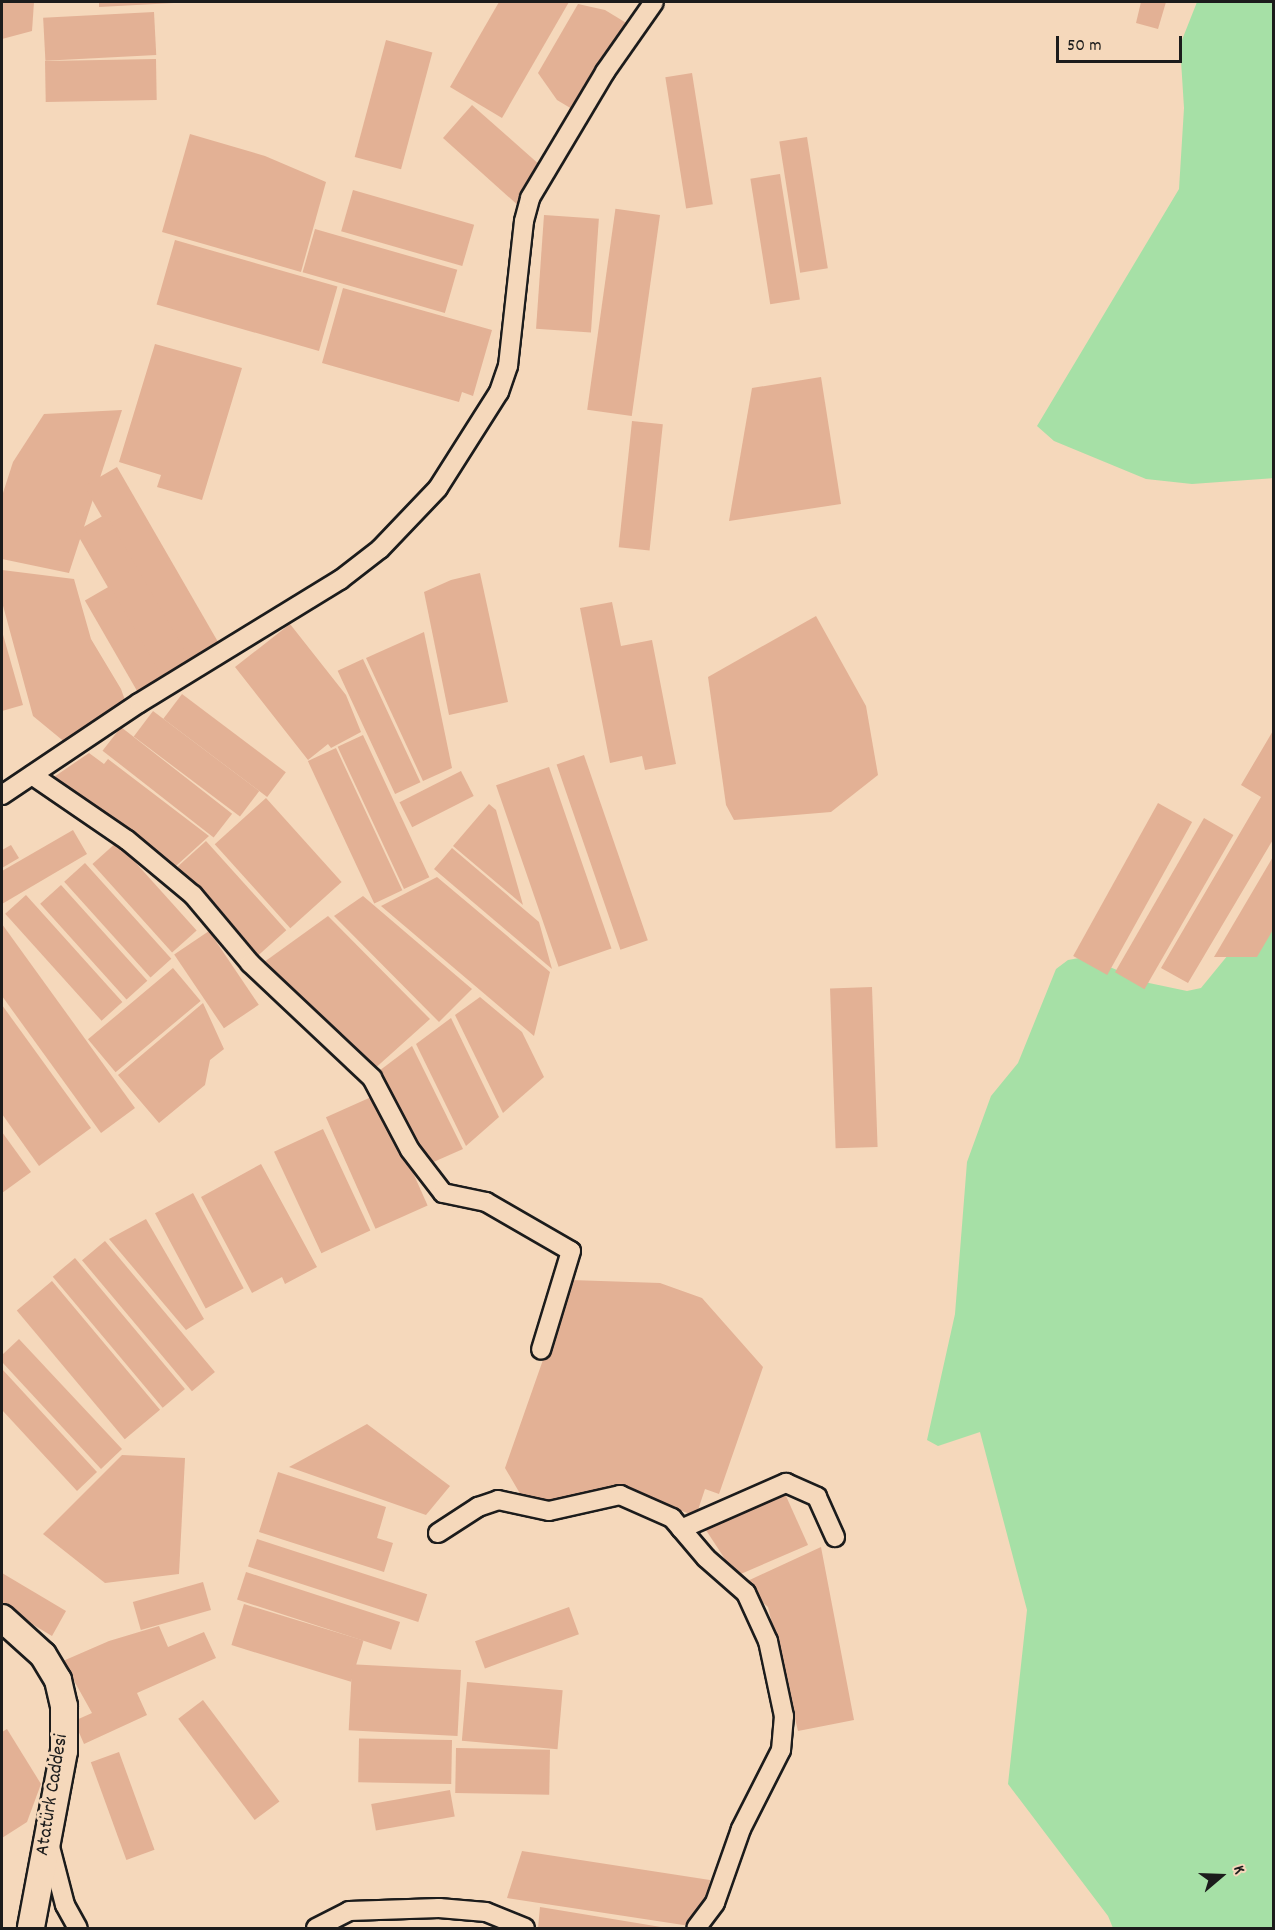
<!DOCTYPE html>
<meta charset="utf-8">
<style>
body{margin:0}
#map{position:relative;width:1275px;height:1930px;overflow:hidden;background:#f5d8bb;font-family:Dekko,sans-serif}
div>[style]{position:absolute}
.green>*{inset:0;background:#a6e0a6}
.building>*{inset:0;background:#e3b195;transform-origin:0 0}
.roads{filter:drop-shadow(2px 0 #1c1c1c) drop-shadow(-2px 0 #1c1c1c) drop-shadow(0 2px #1c1c1c) drop-shadow(0 -2px #1c1c1c)}
.street>*{height:18px;margin:-9px;padding:0 9px;transform-origin:9px;border-radius:9px;background:#f5d8bb}
.secondary>*{height:26px;margin:-13px;padding:0 13px;transform-origin:13px;border-radius:13px;background:#f5d8bb}
span{translate:-50% -50%;white-space:nowrap;text-align:center;line-height:1.15;-webkit-text-stroke:6px #f5d8bb;paint-order:stroke}
.street-label{font-size:20px;color:#1c1c1c}
.frame{position:absolute;inset:0;border:3px solid #1c1c1c;pointer-events:none}
.north{position:absolute;left:1191px;top:1846px;width:60px;height:60px;-webkit-text-stroke:4px #f5d8bb;paint-order:stroke;rotate:71deg;font-size:16px;font-weight:700;line-height:24px;text-align:center;color:#1c1c1c}
.north::after{content:'';display:block;margin:auto;width:21px;height:27px;background:#1c1c1c;clip-path:polygon(50% 0,100% 100%,50% 72%,0 100%)}
.scale{position:absolute;left:1056px;top:36px;width:126px;height:27px;box-sizing:border-box;border:3px solid #1c1c1c;border-top:0;padding-left:8px;font-size:18px;line-height:21px;white-space:nowrap;color:#1c1c1c;-webkit-text-stroke:4px #f5d8bb;paint-order:stroke}
</style>
<div id="map">
<div class="green">
<i style="clip-path:polygon(1197px 2px,1273px 2px,1274px 478px,1192px 484px,1146px 479px,1054px 441px,1037px 426px,1179px 189px,1184px 108px,1180px 45px)"></i>
<i style="clip-path:polygon(1273px 918px,1273px 1928px,1113px 1928px,1108px 1916px,1008px 1784px,1027px 1610px,980px 1432px,938px 1446px,927px 1440px,955px 1314px,967px 1162px,991px 1096px,1018px 1063px,1056px 969px,1068px 960px,1085px 957px,1149px 983px,1187px 991px,1201px 988px,1228px 955px)"></i>
</div>
<div class="building">
<i style="clip-path:polygon(2px 2px,34px 2px,32px 31px,2px 39px)"></i>
<i style="clip-path:polygon(99px 2px,174px 2px,174px 3px,99px 7px)"></i>
<i style="clip-path:polygon(499px 2px,569px 2px,502px 118px,450px 87px)"></i>
<i style="clip-path:polygon(1141px 2px,1166px 2px,1158px 29px,1136px 23px)"></i>
<i style="clip-path:polygon(578px 4px,605px 10px,628px 24px,577px 112px,557px 100px,538px 73px)"></i>
<i style="left:154px;top:12px;width:43px;height:111px;rotate:87deg"></i>
<i style="left:386px;top:40px;width:48px;height:121px;rotate:15deg"></i>
<i style="left:156px;top:59px;width:41px;height:111px;rotate:89deg"></i>
<i style="left:692px;top:73px;width:133px;height:27px;rotate:81deg"></i>
<i style="clip-path:polygon(472px 105px,541px 166px,521px 208px,443px 138px)"></i>
<i style="clip-path:polygon(190px 134px,265px 156px,326px 182px,301px 272px,162px 232px)"></i>
<i style="left:807px;top:137px;width:133px;height:28px;rotate:81deg"></i>
<i style="left:780px;top:174px;width:127px;height:30px;rotate:81deg"></i>
<i style="left:353px;top:190px;width:126px;height:43px;rotate:16deg"></i>
<i style="left:544px;top:215px;width:55px;height:114px;rotate:4deg"></i>
<i style="left:660px;top:215px;width:203px;height:45px;rotate:98deg"></i>
<i style="left:315px;top:229px;width:148px;height:45px;rotate:16deg"></i>
<i style="left:175px;top:240px;width:169px;height:67px;rotate:16deg"></i>
<i style="clip-path:polygon(343px 288px,492px 330px,473px 396px,462px 392px,459px 402px,322px 363px)"></i>
<i style="clip-path:polygon(155px 344px,242px 368px,202px 500px,157px 487px,161px 475px,119px 462px)"></i>
<i style="clip-path:polygon(821px 377px,841px 504px,729px 521px,752px 388px)"></i>
<i style="clip-path:polygon(122px 410px,69px 573px,2px 559px,2px 496px,13px 462px,44px 414px)"></i>
<i style="left:632px;top:421px;width:31px;height:127px;rotate:6deg"></i>
<i style="left:117px;top:467px;width:205px;height:38px;rotate:60deg"></i>
<i style="left:106px;top:514px;width:169px;height:35px;rotate:60deg"></i>
<i style="clip-path:polygon(2px 570px,74px 579px,91px 639px,121px 689px,126px 703px,67px 744px,33px 716px,2px 602px)"></i>
<i style="clip-path:polygon(480px 573px,508px 702px,449px 715px,424px 592px,451px 580px)"></i>
<i style="left:110px;top:586px;width:105px;height:29px;rotate:60deg"></i>
<i style="clip-path:polygon(612px 602px,621px 646px,652px 640px,676px 764px,645px 770px,642px 756px,610px 763px,580px 608px)"></i>
<i style="clip-path:polygon(816px 616px,866px 706px,878px 775px,831px 812px,734px 820px,726px 805px,708px 677px)"></i>
<i style="clip-path:polygon(290px 624px,346px 695px,361px 732px,331px 748px,328px 744px,308px 760px,235px 667px)"></i>
<i style="clip-path:polygon(2px 631px,23px 705px,2px 711px)"></i>
<i style="clip-path:polygon(424px 632px,452px 768px,423px 781px,366px 658px)"></i>
<i style="left:363px;top:659px;width:136px;height:28px;rotate:65deg"></i>
<i style="left:182px;top:694px;width:130px;height:31px;rotate:37deg"></i>
<i style="left:153px;top:711px;width:133px;height:32px;rotate:37deg"></i>
<i style="left:121px;top:727px;width:141px;height:30px;rotate:38deg"></i>
<i style="clip-path:polygon(1274px 729px,1274px 838px,1188px 983px,1161px 968px,1261px 797px,1241px 785px)"></i>
<i style="left:363px;top:735px;width:157px;height:28px;rotate:65deg"></i>
<i style="left:336px;top:748px;width:157px;height:31px;rotate:65deg"></i>
<i style="clip-path:polygon(89px 753px,104px 764px,108px 759px,209px 836px,176px 866px,45px 783px)"></i>
<i style="left:584px;top:755px;width:196px;height:29px;rotate:71deg"></i>
<i style="left:549px;top:767px;width:192px;height:56px;rotate:71deg"></i>
<i style="left:461px;top:771px;width:28px;height:69px;rotate:63deg"></i>
<i style="left:266px;top:798px;width:113px;height:69px;rotate:48deg"></i>
<i style="left:1158px;top:803px;width:39px;height:175px;rotate:29deg"></i>
<i style="clip-path:polygon(489px 804px,496px 810px,523px 905px,453px 846px)"></i>
<i style="left:1204px;top:818px;width:34px;height:178px;rotate:30deg"></i>
<i style="clip-path:polygon(73px 830px,87px 854px,2px 904px,2px 871px)"></i>
<i style="left:206px;top:841px;width:120px;height:41px;rotate:48deg"></i>
<i style="left:117px;top:842px;width:119px;height:33px;rotate:48deg"></i>
<i style="clip-path:polygon(11px 845px,19px 858px,2px 868px,2px 850px)"></i>
<i style="clip-path:polygon(452px 848px,539px 922px,552px 969px,434px 869px)"></i>
<i style="clip-path:polygon(1274px 855px,1274px 928px,1257px 957px,1214px 957px)"></i>
<i style="left:85px;top:863px;width:129px;height:28px;rotate:48deg"></i>
<i style="clip-path:polygon(437px 877px,550px 972px,534px 1036px,381px 906px)"></i>
<i style="left:61px;top:885px;width:129px;height:28px;rotate:48deg"></i>
<i style="left:26px;top:895px;width:144px;height:28px;rotate:48deg"></i>
<i style="clip-path:polygon(363px 896px,472px 989px,439px 1022px,334px 916px)"></i>
<i style="clip-path:polygon(328px 916px,430px 1019px,372px 1071px,260px 965px)"></i>
<i style="clip-path:polygon(2px 924px,135px 1108px,101px 1133px,2px 996px)"></i>
<i style="left:209px;top:931px;width:89px;height:42px;rotate:56deg"></i>
<i style="left:173px;top:968px;width:43px;height:111px;rotate:50deg"></i>
<i style="left:872px;top:987px;width:160px;height:42px;rotate:88deg"></i>
<i style="clip-path:polygon(480px 997px,522px 1032px,544px 1077px,503px 1113px,455px 1015px)"></i>
<i style="clip-path:polygon(203px 1003px,224px 1049px,210px 1060px,205px 1085px,159px 1123px,118px 1075px)"></i>
<i style="clip-path:polygon(2px 1005px,91px 1128px,39px 1166px,2px 1114px)"></i>
<i style="clip-path:polygon(451px 1018px,499px 1117px,466px 1146px,416px 1044px)"></i>
<i style="clip-path:polygon(412px 1046px,463px 1149px,429px 1164px,379px 1071px)"></i>
<i style="left:378px;top:1094px;width:122px;height:57px;rotate:66deg"></i>
<i style="left:323px;top:1129px;width:112px;height:54px;rotate:65deg"></i>
<i style="clip-path:polygon(2px 1132px,31px 1172px,2px 1193px)"></i>
<i style="clip-path:polygon(261px 1164px,317px 1267px,285px 1284px,282px 1277px,252px 1293px,201px 1197px)"></i>
<i style="left:193px;top:1193px;width:108px;height:43px;rotate:62deg"></i>
<i style="clip-path:polygon(146px 1219px,204px 1319px,186px 1330px,109px 1239px)"></i>
<i style="left:105px;top:1241px;width:171px;height:30px;rotate:50deg"></i>
<i style="left:75px;top:1258px;width:171px;height:29px;rotate:50deg"></i>
<i style="clip-path:polygon(571px 1280px,660px 1283px,702px 1298px,763px 1367px,719px 1494px,705px 1489px,696px 1516px,619px 1489px,544px 1505px,522px 1497px,505px 1468px)"></i>
<i style="left:52px;top:1281px;width:168px;height:46px;rotate:50deg"></i>
<i style="clip-path:polygon(19px 1339px,122px 1449px,101px 1469px,2px 1362px,2px 1355px)"></i>
<i style="clip-path:polygon(2px 1369px,97px 1472px,77px 1491px,2px 1410px)"></i>
<i style="clip-path:polygon(367px 1424px,450px 1486px,426px 1515px,289px 1467px)"></i>
<i style="clip-path:polygon(122px 1455px,185px 1458px,179px 1574px,105px 1583px,43px 1534px)"></i>
<i style="clip-path:polygon(278px 1472px,386px 1507px,377px 1538px,393px 1543px,384px 1572px,259px 1532px)"></i>
<i style="clip-path:polygon(782px 1487px,808px 1545px,736px 1576px,702px 1524px)"></i>
<i style="left:257px;top:1539px;width:179px;height:29px;rotate:18deg"></i>
<i style="clip-path:polygon(821px 1547px,854px 1720px,798px 1731px,768px 1607px,741px 1584px)"></i>
<i style="left:246px;top:1572px;width:162px;height:29px;rotate:18deg"></i>
<i style="clip-path:polygon(2px 1573px,66px 1611px,52px 1636px,2px 1606px)"></i>
<i style="left:203px;top:1582px;width:29px;height:73px;rotate:74deg"></i>
<i style="left:244px;top:1604px;width:125px;height:43px;rotate:17deg"></i>
<i style="left:569px;top:1607px;width:29px;height:100px;rotate:70deg"></i>
<i style="clip-path:polygon(159px 1626px,168px 1647px,204px 1632px,216px 1658px,137px 1693px,147px 1715px,84px 1744px,74px 1721px,92px 1713px,63px 1661px,109px 1641px)"></i>
<i style="left:461px;top:1670px;width:66px;height:109px;rotate:93deg"></i>
<i style="left:467px;top:1682px;width:96px;height:59px;rotate:5deg"></i>
<i style="left:203px;top:1700px;width:127px;height:31px;rotate:53deg"></i>
<i style="clip-path:polygon(7px 1729px,41px 1784px,27px 1822px,2px 1838px,2px 1732px)"></i>
<i style="left:452px;top:1740px;width:44px;height:93px;rotate:91deg"></i>
<i style="left:456px;top:1748px;width:94px;height:45px;rotate:1deg"></i>
<i style="left:119px;top:1752px;width:104px;height:30px;rotate:70deg"></i>
<i style="left:450px;top:1790px;width:27px;height:80px;rotate:80deg"></i>
<i style="clip-path:polygon(522px 1851px,710px 1880px,707px 1906px,690px 1926px,507px 1898px)"></i>
<i style="clip-path:polygon(540px 1907px,661px 1927px,661px 1928px,538px 1928px)"></i>
</div>
<div class="roads">
<div class="street">
<i style="left:32px;top:775px;width:115px;rotate:34.4deg"></i>
<i style="left:127px;top:840px;width:86px;rotate:39.8deg"></i>
<i style="left:193px;top:895px;width:89px;rotate:50deg"></i>
<i style="left:250px;top:963px;width:168px;rotate:43.3deg"></i>
<i style="left:372px;top:1078px;width:81px;rotate:62.2deg"></i>
<i style="left:410px;top:1150px;width:54px;rotate:52.5deg"></i>
<i style="left:443px;top:1193px;width:44px;rotate:11.8deg"></i>
<i style="left:486px;top:1202px;width:98px;rotate:30deg"></i>
<i style="left:571px;top:1251px;width:103px;rotate:106.9deg"></i>
<i style="left:2px;top:795px;width:165px;rotate:-33.9deg"></i>
<i style="left:139px;top:703px;width:236px;rotate:-31.5deg"></i>
<i style="left:340px;top:580px;width:51px;rotate:-37.8deg"></i>
<i style="left:380px;top:549px;width:84px;rotate:-46.4deg"></i>
<i style="left:438px;top:488px;width:114px;rotate:-57.6deg"></i>
<i style="left:499px;top:392px;width:28px;rotate:-71deg"></i>
<i style="left:508px;top:366px;width:146px;rotate:-83.7deg"></i>
<i style="left:524px;top:221px;width:24px;rotate:-75deg"></i>
<i style="left:530px;top:198px;width:147px;rotate:-59.2deg"></i>
<i style="left:605px;top:72px;width:85px;rotate:-55deg"></i>
<i style="left:681px;top:1529px;width:115px;rotate:-23.7deg"></i>
<i style="left:786px;top:1483px;width:34px;rotate:24deg"></i>
<i style="left:817px;top:1497px;width:44px;rotate:65.8deg"></i>
<i style="left:438px;top:1533px;width:48px;rotate:-33deg"></i>
<i style="left:478px;top:1507px;width:21px;rotate:-19deg"></i>
<i style="left:498px;top:1500px;width:52px;rotate:12.2deg"></i>
<i style="left:549px;top:1511px;width:73px;rotate:-12.7deg"></i>
<i style="left:620px;top:1495px;width:57px;rotate:23.9deg"></i>
<i style="left:672px;top:1518px;width:52px;rotate:49.6deg"></i>
<i style="left:706px;top:1558px;width:53px;rotate:41.2deg"></i>
<i style="left:746px;top:1593px;width:53px;rotate:65.4deg"></i>
<i style="left:768px;top:1641px;width:77px;rotate:78deg"></i>
<i style="left:784px;top:1716px;width:34px;rotate:95deg"></i>
<i style="left:781px;top:1750px;width:89px;rotate:116.9deg"></i>
<i style="left:741px;top:1829px;width:78px;rotate:109.4deg"></i>
<i style="left:715px;top:1903px;width:31px;rotate:127deg"></i>
<i style="left:49px;top:1843px;width:64px;rotate:75.5deg"></i>
<i style="left:65px;top:1905px;width:26px;rotate:61deg"></i>
<i style="left:316px;top:1928px;width:37px;rotate:-27deg"></i>
<i style="left:349px;top:1911px;width:90px;rotate:-1.9deg"></i>
<i style="left:439px;top:1908px;width:47px;rotate:4.9deg"></i>
<i style="left:486px;top:1912px;width:42px;rotate:22.3deg"></i>
</div>
<div class="secondary">
<i style="left:2px;top:1618px;width:55px;rotate:42.1deg"></i>
<i style="left:43px;top:1655px;width:29px;rotate:59deg"></i>
<i style="left:58px;top:1680px;width:27px;rotate:77deg"></i>
<i style="left:64px;top:1706px;width:45px;rotate:90deg"></i>
<i style="left:64px;top:1751px;width:180px;rotate:100.6deg"></i>
</div>
</div>
<div class="street-label">
<span style="left:53px;top:1795px;rotate:-81deg">Atatürk Caddesi</span>
</div>
<div class="frame"></div>
<div class="north">K</div>
<div class="scale">50 m</div>
</div>
